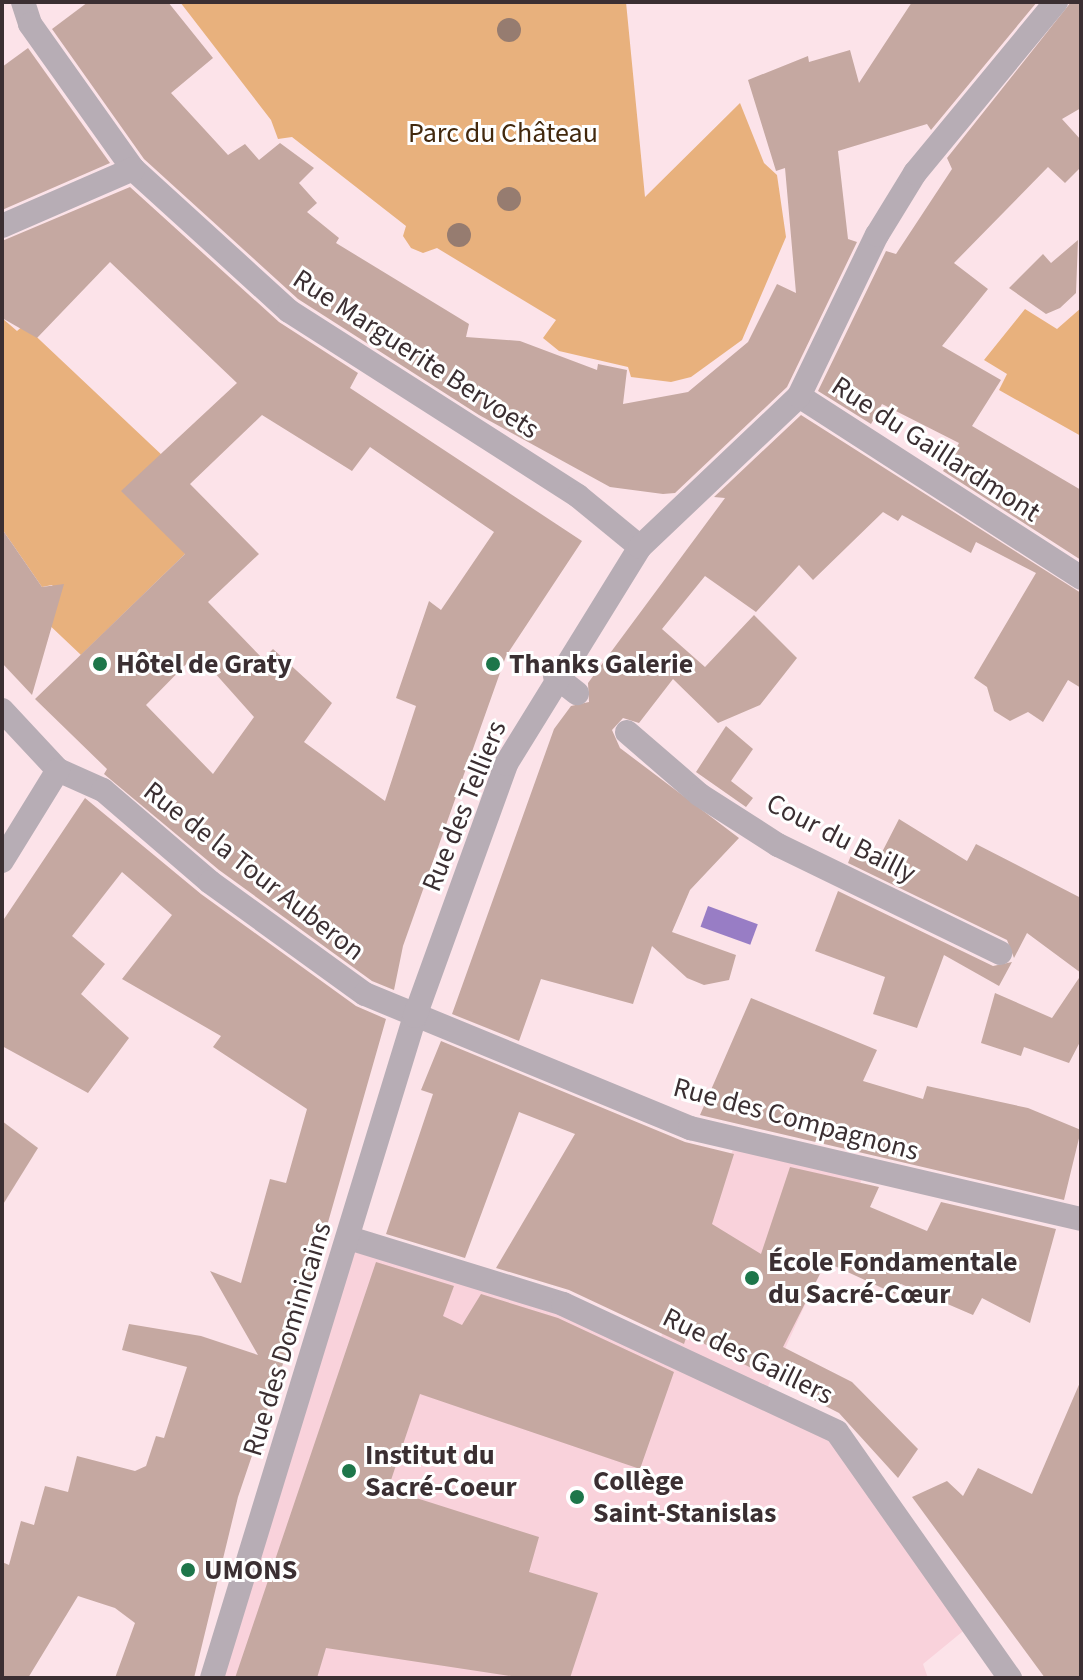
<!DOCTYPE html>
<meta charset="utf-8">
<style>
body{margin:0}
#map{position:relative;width:1083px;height:1680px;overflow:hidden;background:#fce3e9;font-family:"Source Sans 3",sans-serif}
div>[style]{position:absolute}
.built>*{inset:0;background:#f9d2db}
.green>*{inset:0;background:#e8b17d}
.water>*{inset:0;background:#987dc5;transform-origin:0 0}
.building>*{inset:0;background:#c5a8a1}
.minor>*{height:24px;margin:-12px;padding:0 12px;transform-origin:12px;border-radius:12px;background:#b7adb5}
.trees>*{width:24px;height:24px;margin:-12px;border-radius:50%;background:#967c70}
.dots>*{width:22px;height:22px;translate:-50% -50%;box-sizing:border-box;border:4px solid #fff;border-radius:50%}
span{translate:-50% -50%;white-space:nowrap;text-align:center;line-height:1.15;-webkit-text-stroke:6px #fff;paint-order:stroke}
.park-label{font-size:28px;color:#42280d}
.street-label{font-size:28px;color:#3b2f32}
.poi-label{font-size:28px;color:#3b2f32;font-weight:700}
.left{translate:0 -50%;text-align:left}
.frame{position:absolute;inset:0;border:4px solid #3b2f32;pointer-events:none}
</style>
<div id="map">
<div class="built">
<i style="clip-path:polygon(737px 1139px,863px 1177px,764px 1395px,837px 1432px,973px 1623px,923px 1664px,928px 1678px,212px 1678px,349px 1238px,658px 1345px)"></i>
</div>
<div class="green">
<i style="clip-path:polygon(180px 2px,626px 2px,645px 197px,740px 103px,764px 163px,777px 175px,786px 237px,742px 340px,691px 377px,671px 382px,631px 377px,628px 367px,559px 351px,543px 338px,556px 320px,437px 248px,423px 253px,411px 248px,403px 236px,406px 226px,292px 137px,278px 139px,271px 120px)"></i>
<i style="clip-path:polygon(1081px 308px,1081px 436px,999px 390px,1007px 374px,984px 360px,1025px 309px,1057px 329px)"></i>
<i style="clip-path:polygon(2px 318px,17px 331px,24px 325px,164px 457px,185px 554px,81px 655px,43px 619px,60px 595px,52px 585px,42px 587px,2px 529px)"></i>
</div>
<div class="water">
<i style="left:708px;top:906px;width:53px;height:22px;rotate:20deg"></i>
</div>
<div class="building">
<i style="clip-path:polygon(88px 2px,168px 2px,213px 58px,171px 93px,228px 155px,245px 144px,259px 160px,280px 143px,314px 168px,299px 183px,317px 203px,307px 212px,339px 238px,336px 243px,469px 324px,466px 337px,520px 341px,597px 370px,598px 364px,627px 370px,623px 404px,688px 392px,748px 342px,777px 284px,796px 293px,785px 168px,776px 171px,748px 80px,808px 56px,809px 62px,850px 50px,859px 83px,912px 2px,1037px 2px,931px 130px,927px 124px,838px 151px,848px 239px,857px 242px,787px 387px,675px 493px,663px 494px,610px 487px,479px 415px,298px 299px,144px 159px,52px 29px)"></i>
<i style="clip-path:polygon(1071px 2px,1081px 2px,1081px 108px,1062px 119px,1081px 140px,1081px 167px,1065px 183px,1048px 167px,954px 263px,988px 289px,942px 346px,1001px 380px,972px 426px,1081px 490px,1081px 560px,943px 471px,959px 443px,882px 404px,871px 424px,818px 391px,886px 251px,896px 254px,952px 169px,947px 158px)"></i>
<i style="clip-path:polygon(28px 48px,110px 163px,2px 210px,2px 67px)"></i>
<i style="clip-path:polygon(evenodd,130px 187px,279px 322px,358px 373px,350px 388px,582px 541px,506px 656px,403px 946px,394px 990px,372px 981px,219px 870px,104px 774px,107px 769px,35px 699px,185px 554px,121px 491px,237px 383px,110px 262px,37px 338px,2px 318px,2px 241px,130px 187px,262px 415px,352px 471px,370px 447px,494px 532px,441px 610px,429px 601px,396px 698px,416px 706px,385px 801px,304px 742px,332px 703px,273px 649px,263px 659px,208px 602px,259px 554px,190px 484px,262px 415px,130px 187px,197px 653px,254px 717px,213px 774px,146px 705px,197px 653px)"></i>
<i style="clip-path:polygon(1078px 240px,1076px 293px,1060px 308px,1046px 314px,1009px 288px,1043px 254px,1051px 263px)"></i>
<i style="clip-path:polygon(801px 415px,1081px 593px,1081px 688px,1068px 680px,1043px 722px,1028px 712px,1010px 721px,994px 711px,987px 687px,974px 678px,1036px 573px,976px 542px,971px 553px,902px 515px,898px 521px,883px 512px,813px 580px,799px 565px,756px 612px,705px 576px,662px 629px,705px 667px,754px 615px,797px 658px,760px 705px,718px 723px,673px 679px,639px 723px,623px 718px,612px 730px,620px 748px,739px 838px,690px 890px,672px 932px,736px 955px,729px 980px,704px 985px,687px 978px,652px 946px,633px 1004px,541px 979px,519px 1041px,452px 1014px,554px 729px,571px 706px,589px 702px,588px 683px,725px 498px,714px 497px)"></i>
<i style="clip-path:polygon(2px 529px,42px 587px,64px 584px,32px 695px,2px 663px)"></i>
<i style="clip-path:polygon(726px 726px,753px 749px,731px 781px,753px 798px,746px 807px,696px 772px)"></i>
<i style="clip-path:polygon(85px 798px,201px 894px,356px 1006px,386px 1019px,313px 1275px,238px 1497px,194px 1678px,115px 1678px,135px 1623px,115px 1608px,78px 1596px,28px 1678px,2px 1678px,2px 1562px,9px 1565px,21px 1521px,34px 1525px,45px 1486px,68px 1492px,77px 1456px,135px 1471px,146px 1466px,156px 1436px,164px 1438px,187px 1367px,122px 1350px,129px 1324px,201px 1336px,258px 1355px,210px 1271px,241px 1283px,270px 1179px,286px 1183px,307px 1109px,213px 1047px,221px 1036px,122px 979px,172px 915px,122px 872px,72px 936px,105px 964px,81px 994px,129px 1038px,88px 1093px,2px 1046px,2px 922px)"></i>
<i style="clip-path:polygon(899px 819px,967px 861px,976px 844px,1081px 898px,1081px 973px,1027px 933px,1014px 958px,1007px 940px,848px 863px,853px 850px,878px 860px)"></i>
<i style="clip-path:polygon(838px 891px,993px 966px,1012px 962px,999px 986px,944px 955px,917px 1028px,873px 1014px,885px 977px,815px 951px)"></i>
<i style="clip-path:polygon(1081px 975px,1081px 1040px,1069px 1063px,1024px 1047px,1021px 1056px,981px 1043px,995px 993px,1052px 1018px)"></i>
<i style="clip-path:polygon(751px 998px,877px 1050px,863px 1081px,923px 1099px,927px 1086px,1028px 1108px,1081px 1130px,1064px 1200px,700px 1115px)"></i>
<i style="clip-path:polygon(441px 1041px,685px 1142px,734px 1154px,712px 1224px,761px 1254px,790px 1167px,879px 1187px,870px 1207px,927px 1231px,941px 1202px,1056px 1229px,1030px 1323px,982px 1298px,973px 1315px,901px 1284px,895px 1294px,826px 1262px,783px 1347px,852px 1382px,918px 1449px,898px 1478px,839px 1413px,687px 1335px,684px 1344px,569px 1290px,496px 1268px,575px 1134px,519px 1112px,465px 1258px,386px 1234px,433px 1094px,421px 1090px)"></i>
<i style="clip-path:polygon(2px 1121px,38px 1148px,2px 1206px)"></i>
<i style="clip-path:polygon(376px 1262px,454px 1286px,443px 1316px,462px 1325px,481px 1294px,558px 1318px,674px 1372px,640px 1469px,420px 1394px,388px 1489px,539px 1537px,529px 1572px,598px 1593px,570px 1678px,524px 1678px,326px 1648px,317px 1678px,235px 1678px)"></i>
<i style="clip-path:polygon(1081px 1380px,1081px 1678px,1045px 1678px,912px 1497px,947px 1481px,963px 1496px,978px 1468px,1032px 1494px)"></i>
</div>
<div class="minor">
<i style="left:23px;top:2px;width:23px;rotate:72deg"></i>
<i style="left:30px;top:24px;width:178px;rotate:54.6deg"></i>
<i style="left:133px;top:169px;width:211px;rotate:42.3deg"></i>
<i style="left:289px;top:311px;width:343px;rotate:32.6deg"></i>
<i style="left:578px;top:496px;width:80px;rotate:39.4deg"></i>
<i style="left:2px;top:226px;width:143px;rotate:-23.5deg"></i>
<i style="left:799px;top:396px;width:336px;rotate:32.8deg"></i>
<i style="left:555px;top:676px;width:28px;rotate:38deg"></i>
<i style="left:2px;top:710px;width:82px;rotate:47deg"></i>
<i style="left:58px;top:770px;width:49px;rotate:24deg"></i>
<i style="left:103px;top:790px;width:141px;rotate:40.7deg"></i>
<i style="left:210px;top:882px;width:191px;rotate:35.9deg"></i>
<i style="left:365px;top:994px;width:352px;rotate:22.4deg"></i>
<i style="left:690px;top:1128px;width:401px;rotate:13.1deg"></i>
<i style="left:627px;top:732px;width:96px;rotate:40.8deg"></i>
<i style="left:700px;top:795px;width:93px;rotate:32.7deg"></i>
<i style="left:778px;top:845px;width:247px;rotate:25.9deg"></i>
<i style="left:2px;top:861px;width:107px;rotate:-58.4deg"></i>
<i style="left:349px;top:1238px;width:224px;rotate:17.1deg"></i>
<i style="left:563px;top:1304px;width:302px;rotate:25deg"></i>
<i style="left:837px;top:1432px;width:301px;rotate:54.9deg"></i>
<i style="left:212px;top:1678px;width:692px;rotate:-72.95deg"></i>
<i style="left:415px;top:1016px;width:268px;rotate:-70.1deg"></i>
<i style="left:506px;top:764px;width:255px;rotate:-58.3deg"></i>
<i style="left:640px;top:547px;width:219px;rotate:-43.5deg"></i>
<i style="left:799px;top:396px;width:179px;rotate:-64.2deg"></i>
<i style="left:877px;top:235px;width:73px;rotate:-58.5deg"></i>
<i style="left:915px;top:173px;width:222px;rotate:-50.5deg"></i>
</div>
<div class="trees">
<i style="left:509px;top:30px"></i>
<i style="left:509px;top:199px"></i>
<i style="left:459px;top:235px"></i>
</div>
<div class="dots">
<i style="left:100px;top:664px;background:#1d764a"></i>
<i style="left:493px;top:664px;background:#1d764a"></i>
<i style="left:752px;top:1278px;background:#1d764a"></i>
<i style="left:349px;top:1471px;background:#1d764a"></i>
<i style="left:577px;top:1497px;background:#1d764a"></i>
<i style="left:188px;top:1570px;background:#1d764a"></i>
</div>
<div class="park-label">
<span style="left:503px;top:133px">Parc du Château</span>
</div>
<div class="street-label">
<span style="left:416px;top:354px;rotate:33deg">Rue Marguerite Bervoets</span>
<span style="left:936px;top:449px;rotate:33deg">Rue du Gaillardmont</span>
<span style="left:464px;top:806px;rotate:-68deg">Rue des Telliers</span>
<span style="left:841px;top:838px;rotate:27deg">Cour du Bailly</span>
<span style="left:254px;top:871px;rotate:38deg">Rue de la Tour Auberon</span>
<span style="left:796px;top:1119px;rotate:15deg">Rue des Compagnons</span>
<span style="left:287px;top:1339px;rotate:-73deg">Rue des Dominicains</span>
<span style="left:748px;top:1356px;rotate:26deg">Rue des Gaillers</span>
</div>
<div class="poi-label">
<span class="left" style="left:116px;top:664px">Hôtel de Graty</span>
<span class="left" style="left:509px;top:664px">Thanks Galerie</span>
<span class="left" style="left:768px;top:1278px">École Fondamentale<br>du Sacré-Cœur</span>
<span class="left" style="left:365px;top:1471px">Institut du<br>Sacré-Coeur</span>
<span class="left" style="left:593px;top:1497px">Collège<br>Saint-Stanislas</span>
<span class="left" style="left:204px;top:1570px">UMONS</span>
</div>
<div class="frame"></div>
</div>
